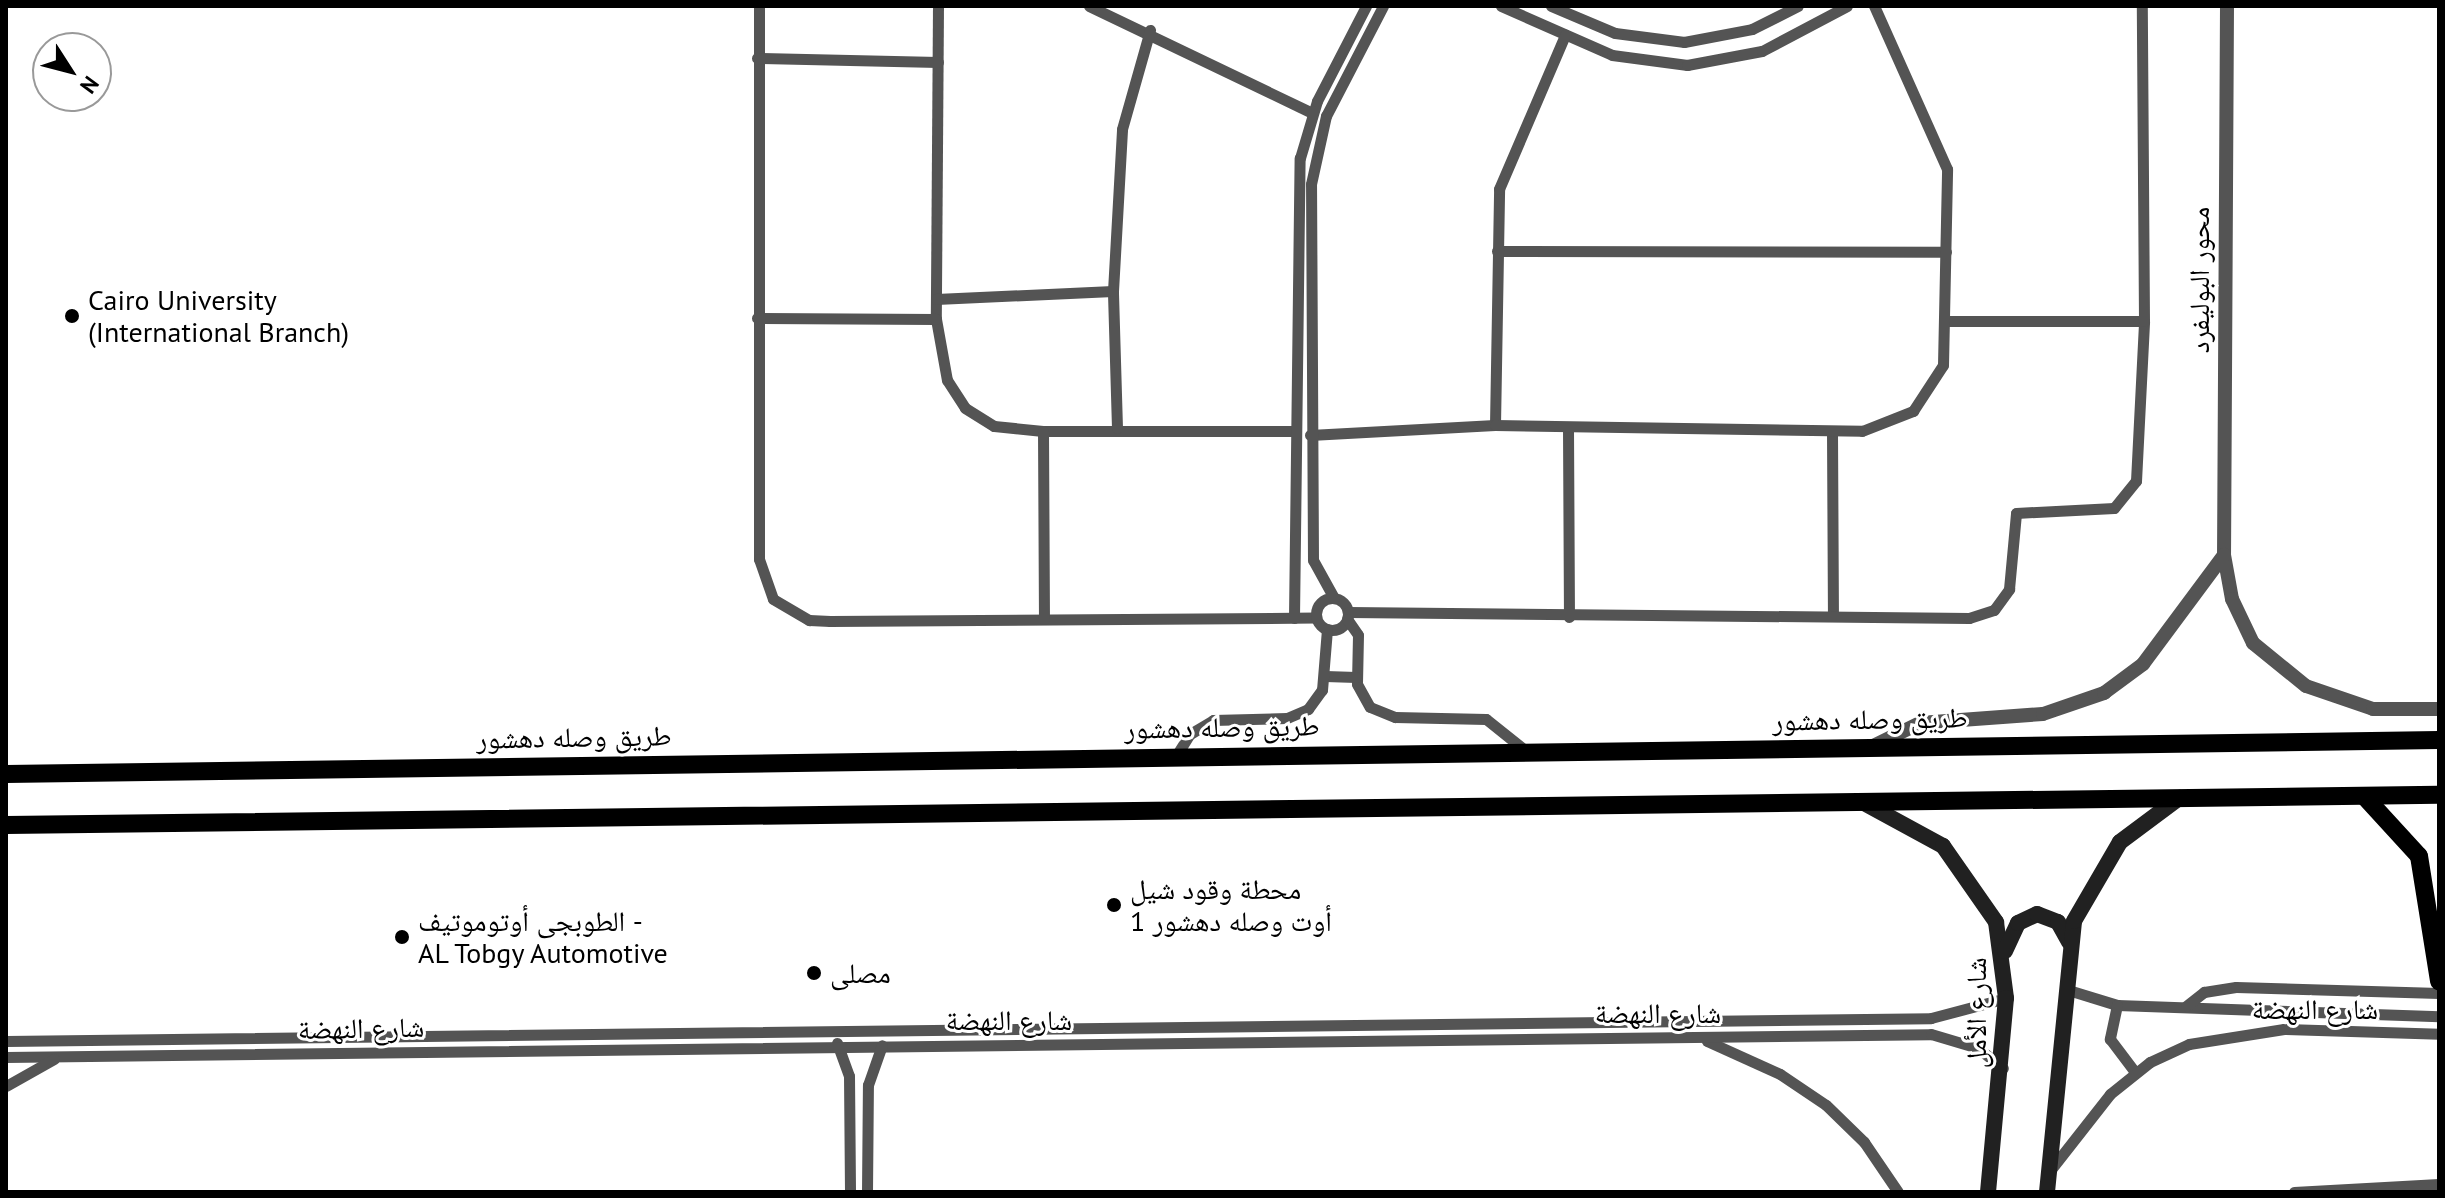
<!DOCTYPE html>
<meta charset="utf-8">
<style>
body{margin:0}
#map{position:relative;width:2445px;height:1198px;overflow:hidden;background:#fff;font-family:"PT Sans","Noto Naskh Arabic",sans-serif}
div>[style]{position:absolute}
.minor>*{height:11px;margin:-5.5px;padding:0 5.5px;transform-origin:5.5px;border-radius:5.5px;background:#545454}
.minor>.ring{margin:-5.5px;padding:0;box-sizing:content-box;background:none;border:11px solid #545454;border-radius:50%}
.tertiary>*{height:14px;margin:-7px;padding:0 7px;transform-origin:7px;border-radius:7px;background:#545454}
.secondary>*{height:16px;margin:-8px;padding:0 8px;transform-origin:8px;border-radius:8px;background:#212121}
.primary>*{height:18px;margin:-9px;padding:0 9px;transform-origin:9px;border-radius:9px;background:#000}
.dots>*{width:22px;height:22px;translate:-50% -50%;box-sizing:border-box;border:4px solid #fff;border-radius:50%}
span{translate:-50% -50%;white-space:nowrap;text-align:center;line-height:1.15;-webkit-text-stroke:6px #fff;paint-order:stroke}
.street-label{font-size:28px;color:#000}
.poi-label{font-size:28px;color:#000}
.left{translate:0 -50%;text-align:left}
.frame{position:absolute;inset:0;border:8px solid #000;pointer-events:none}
.north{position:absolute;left:32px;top:32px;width:80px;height:80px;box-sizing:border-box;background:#fff;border:2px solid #999;border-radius:50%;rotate:126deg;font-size:22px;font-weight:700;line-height:32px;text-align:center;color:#000}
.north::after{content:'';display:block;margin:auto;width:28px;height:36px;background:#000;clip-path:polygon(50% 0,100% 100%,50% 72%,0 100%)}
</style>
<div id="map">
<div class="minor">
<i style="left:759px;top:6px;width:553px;rotate:90deg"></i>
<i style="left:759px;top:559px;width:42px;rotate:70.7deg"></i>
<i style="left:773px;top:599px;width:42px;rotate:30.3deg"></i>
<i style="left:809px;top:620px;width:21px;rotate:3deg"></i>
<i style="left:830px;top:621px;width:486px;rotate:-0.4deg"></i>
<i style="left:938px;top:6px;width:313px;rotate:90.4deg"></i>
<i style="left:936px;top:319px;width:62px;rotate:79.8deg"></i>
<i style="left:947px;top:380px;width:33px;rotate:57deg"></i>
<i style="left:965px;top:408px;width:34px;rotate:32deg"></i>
<i style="left:994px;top:426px;width:49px;rotate:5.8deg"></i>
<i style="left:1043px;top:431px;width:253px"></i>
<i style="left:1089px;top:6px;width:247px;rotate:25.6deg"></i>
<i style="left:1501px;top:6px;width:121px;rotate:23.8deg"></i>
<i style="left:1612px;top:55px;width:76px;rotate:7.6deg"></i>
<i style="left:1687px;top:65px;width:76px;rotate:-10.6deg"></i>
<i style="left:1762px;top:51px;width:96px;rotate:-27.9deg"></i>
<i style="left:1551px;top:6px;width:69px;rotate:22.9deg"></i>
<i style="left:1615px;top:33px;width:70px;rotate:7.4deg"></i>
<i style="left:1684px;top:42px;width:69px;rotate:-10.8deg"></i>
<i style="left:1752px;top:29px;width:51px;rotate:-26.6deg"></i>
<i style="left:757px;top:58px;width:181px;rotate:1.3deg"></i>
<i style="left:1497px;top:251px;width:449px;rotate:0.1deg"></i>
<i style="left:936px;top:299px;width:177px;rotate:-2.6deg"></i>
<i style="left:757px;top:318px;width:179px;rotate:0.3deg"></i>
<i style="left:1946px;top:321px;width:198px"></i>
<i style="left:1495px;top:425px;width:236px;rotate:-89deg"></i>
<i style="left:1499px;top:189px;width:168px;rotate:-66.8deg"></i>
<i style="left:1117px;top:428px;width:137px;rotate:-91.7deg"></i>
<i style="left:1113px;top:291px;width:162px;rotate:-86.8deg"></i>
<i style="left:1122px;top:129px;width:103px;rotate:-74.2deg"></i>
<i style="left:1568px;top:428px;width:189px;rotate:89.7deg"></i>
<i style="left:1043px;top:431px;width:188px;rotate:89.7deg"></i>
<i style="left:1832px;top:432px;width:182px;rotate:89.7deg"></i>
<i style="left:1310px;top:435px;width:185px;rotate:-3.1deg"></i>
<i style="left:1495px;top:425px;width:367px;rotate:0.9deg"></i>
<i style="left:1862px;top:431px;width:55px;rotate:-21.4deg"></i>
<i style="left:1913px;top:411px;width:55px;rotate:-56.9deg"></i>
<i style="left:1943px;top:365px;width:196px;rotate:-88.8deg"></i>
<i style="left:1947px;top:169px;width:179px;rotate:-114.1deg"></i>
<i class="ring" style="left:1316px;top:598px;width:21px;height:21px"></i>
<i style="left:1334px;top:598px;width:43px;rotate:-118.9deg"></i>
<i style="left:1313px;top:560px;width:376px;rotate:-90.3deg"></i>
<i style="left:1311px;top:184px;width:70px;rotate:-77.6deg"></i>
<i style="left:1326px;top:116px;width:124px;rotate:-62.6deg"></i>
<i style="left:1348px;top:612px;width:621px;rotate:0.55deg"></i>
<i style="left:1969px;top:618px;width:26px;rotate:-18deg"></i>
<i style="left:1994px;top:610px;width:26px;rotate:-54deg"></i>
<i style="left:2009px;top:589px;width:76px;rotate:-84.7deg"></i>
<i style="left:2016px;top:513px;width:98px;rotate:-2.9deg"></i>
<i style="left:2114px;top:508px;width:35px;rotate:-51deg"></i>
<i style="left:2136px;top:481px;width:160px;rotate:-87.1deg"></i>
<i style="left:2144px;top:321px;width:315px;rotate:-90.4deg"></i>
<i style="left:1294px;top:618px;width:460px;rotate:-89.3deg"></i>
<i style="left:1300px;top:158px;width:59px;rotate:-73.4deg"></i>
<i style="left:1317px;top:101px;width:107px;rotate:-62.7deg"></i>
<i style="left:1347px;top:619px;width:19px;rotate:55deg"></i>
<i style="left:1358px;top:635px;width:49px;rotate:91.2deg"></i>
<i style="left:1357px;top:684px;width:26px;rotate:61deg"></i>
<i style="left:1370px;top:707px;width:27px;rotate:22deg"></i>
<i style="left:1395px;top:717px;width:91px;rotate:1.3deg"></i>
<i style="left:1486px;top:719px;width:51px;rotate:38.7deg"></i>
<i style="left:1325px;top:676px;width:31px;rotate:2deg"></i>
<i style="left:1176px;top:756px;width:26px;rotate:-58deg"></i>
<i style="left:1190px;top:734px;width:27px;rotate:-31deg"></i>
<i style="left:1213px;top:720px;width:74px;rotate:-1.5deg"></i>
<i style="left:1287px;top:718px;width:23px;rotate:-23deg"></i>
<i style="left:1308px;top:709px;width:24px;rotate:-54deg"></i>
<i style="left:1322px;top:690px;width:61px;rotate:-85.3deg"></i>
<i style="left:2065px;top:989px;width:54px;rotate:17.1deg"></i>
<i style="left:2117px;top:1005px;width:322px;rotate:2deg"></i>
<i style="left:2117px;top:1005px;width:35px;rotate:102deg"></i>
<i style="left:2110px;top:1039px;width:41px;rotate:52.9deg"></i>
<i style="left:2186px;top:1006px;width:23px;rotate:-38deg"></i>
<i style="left:2204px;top:992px;width:32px;rotate:-9deg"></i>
<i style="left:2236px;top:987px;width:203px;rotate:1.7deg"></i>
<i style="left:6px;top:1041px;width:1925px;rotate:-0.68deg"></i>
<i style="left:1931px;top:1018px;width:78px;rotate:-14.9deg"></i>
<i style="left:1707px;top:1041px;width:80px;rotate:24.3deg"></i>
<i style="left:1780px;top:1074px;width:55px;rotate:34deg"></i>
<i style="left:1826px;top:1105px;width:53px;rotate:44.2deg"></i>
<i style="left:1864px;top:1142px;width:60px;rotate:55.8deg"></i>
<i style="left:837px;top:1043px;width:35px;rotate:70deg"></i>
<i style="left:849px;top:1076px;width:116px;rotate:89.5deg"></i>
<i style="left:6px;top:1057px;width:1925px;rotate:-0.68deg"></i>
<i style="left:1931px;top:1034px;width:49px;rotate:16.6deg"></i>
<i style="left:1978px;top:1048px;width:32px;rotate:39deg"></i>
<i style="left:6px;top:1086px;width:55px;rotate:-29.4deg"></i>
<i style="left:2052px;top:1168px;width:94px;rotate:-51.9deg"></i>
<i style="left:2110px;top:1094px;width:51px;rotate:-38.7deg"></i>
<i style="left:2150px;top:1062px;width:43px;rotate:-24.8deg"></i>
<i style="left:2189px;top:1044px;width:96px;rotate:-9deg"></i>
<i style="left:2284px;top:1029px;width:155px;rotate:1.8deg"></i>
<i style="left:867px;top:1192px;width:107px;rotate:-89.5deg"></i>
<i style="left:868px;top:1085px;width:42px;rotate:-70.7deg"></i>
<i style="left:2294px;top:1192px;width:145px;rotate:-3.2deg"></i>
</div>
<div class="tertiary">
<i style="left:2227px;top:6px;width:549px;rotate:90.31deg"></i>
<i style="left:2224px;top:555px;width:45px;rotate:79.7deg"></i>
<i style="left:2232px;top:599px;width:49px;rotate:64.5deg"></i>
<i style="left:2253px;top:643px;width:68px;rotate:39.1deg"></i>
<i style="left:2306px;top:686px;width:71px;rotate:18.9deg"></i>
<i style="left:2373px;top:709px;width:66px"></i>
<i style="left:1867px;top:749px;width:59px;rotate:-26.1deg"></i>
<i style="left:1920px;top:723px;width:123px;rotate:-4.2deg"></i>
<i style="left:2043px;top:714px;width:65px;rotate:-19deg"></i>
<i style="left:2104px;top:693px;width:49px;rotate:-36.6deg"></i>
<i style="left:2143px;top:664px;width:136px;rotate:-53.4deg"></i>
</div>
<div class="secondary">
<i style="left:1864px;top:803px;width:90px;rotate:28.6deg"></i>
<i style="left:1943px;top:846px;width:93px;rotate:55.1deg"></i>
<i style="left:1996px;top:922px;width:77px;rotate:82.5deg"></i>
<i style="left:2006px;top:998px;width:195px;rotate:95.3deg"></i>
<i style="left:2005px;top:951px;width:31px;rotate:-65deg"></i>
<i style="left:2018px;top:923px;width:21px;rotate:-25deg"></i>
<i style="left:2037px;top:914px;width:22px;rotate:21deg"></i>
<i style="left:2058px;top:922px;width:23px;rotate:61deg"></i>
<i style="left:2047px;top:1192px;width:272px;rotate:-84.3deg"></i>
<i style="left:2074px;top:921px;width:91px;rotate:-59.8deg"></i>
<i style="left:2120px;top:842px;width:74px;rotate:-36.7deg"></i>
</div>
<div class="primary">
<i style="left:6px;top:774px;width:2433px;rotate:-0.8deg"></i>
<i style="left:2364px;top:796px;width:81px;rotate:47.5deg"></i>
<i style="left:2419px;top:856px;width:127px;rotate:80.9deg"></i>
<i style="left:6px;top:825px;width:2433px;rotate:-0.71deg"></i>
</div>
<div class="dots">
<i style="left:72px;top:316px;background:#000"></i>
<i style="left:1114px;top:905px;background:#000"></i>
<i style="left:402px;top:937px;background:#000"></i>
<i style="left:814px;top:973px;background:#000"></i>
</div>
<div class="street-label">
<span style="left:2199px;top:280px;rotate:-90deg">محور البوليفرد</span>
<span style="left:1870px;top:719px;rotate:-1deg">طريق وصله دهشور</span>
<span style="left:1222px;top:727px;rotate:-1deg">طريق وصله دهشور</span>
<span style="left:574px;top:737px;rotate:-1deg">طريق وصله دهشور</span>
<span style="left:2315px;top:1009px">شارع النهضة</span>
<span style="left:1658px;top:1013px">شارع النهضة</span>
<span style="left:1976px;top:1013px;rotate:-90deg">شارع الأمل</span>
<span style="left:1009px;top:1020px">شارع النهضة</span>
<span style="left:361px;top:1028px;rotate:-1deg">شارع النهضة</span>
</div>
<div class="poi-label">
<span class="left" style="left:88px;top:316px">Cairo University<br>(International Branch)</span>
<span class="left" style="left:1130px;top:905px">محطة وقود شيل<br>أوت وصله دهشور 1</span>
<span class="left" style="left:418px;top:937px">الطوبجى أوتوموتيف -<br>AL Tobgy Automotive</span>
<span class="left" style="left:830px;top:973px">مصلى</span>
</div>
<div class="frame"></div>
<div class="north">N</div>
</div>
